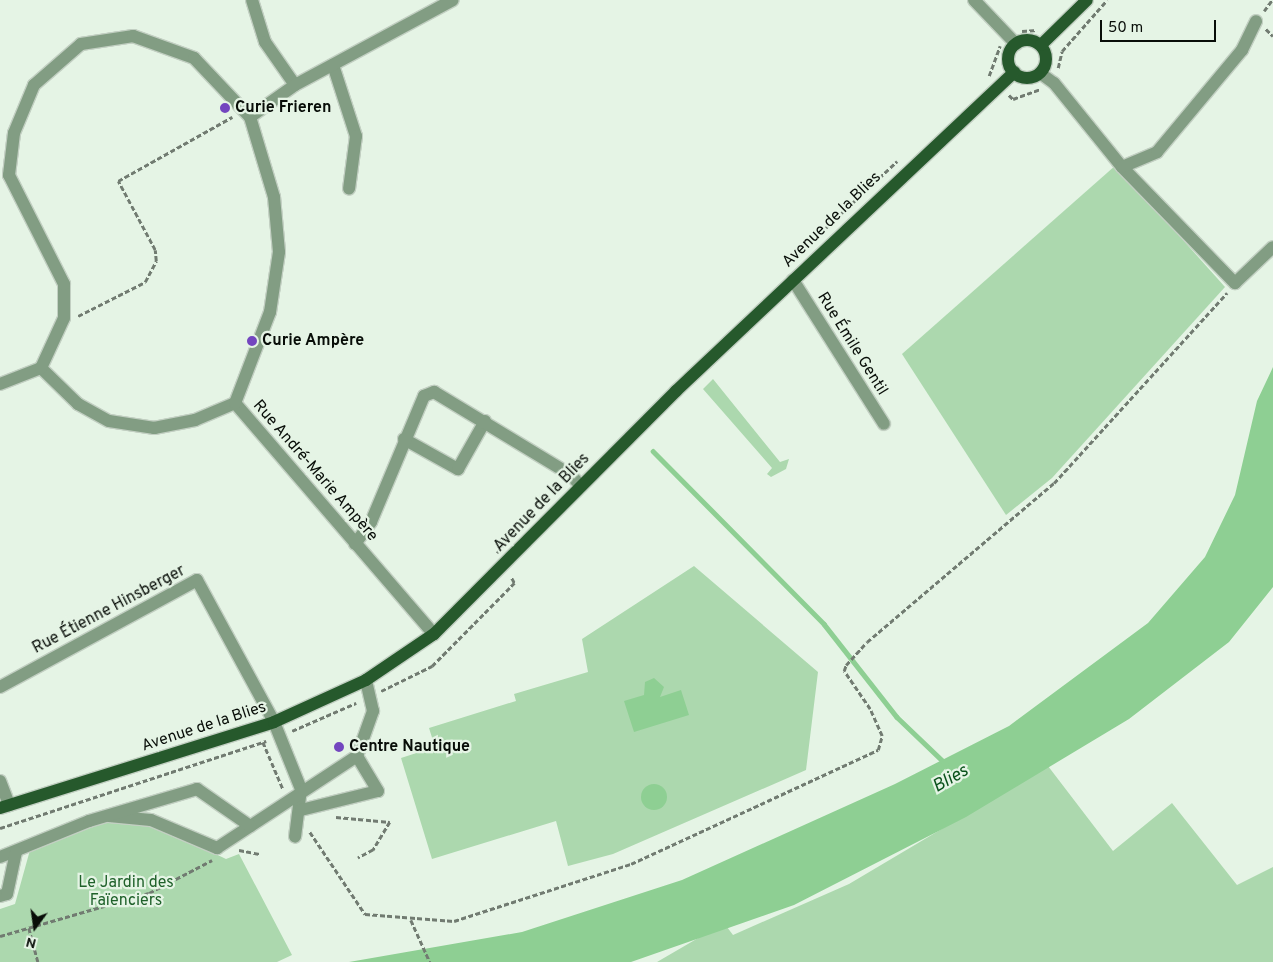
<!DOCTYPE html>
<meta charset="utf-8">
<style>
body{margin:0}
#map{position:relative;width:1273px;height:962px;overflow:hidden;background:#e5f4e5;font-family:Overpass,sans-serif}
div>[style]{position:absolute}
.green>*{inset:0;background:#acd8ae}
.water>*{inset:0;background:#8ecf93}
.round{border-radius:50%}
.stream>*{height:4.5px;margin:-2.25px;padding:0 2.25px;transform-origin:2.25px;border-radius:2.25px;background:#8ecf93}
.path>*{height:2.5px;margin-top:-1.25px;transform-origin:0;background:repeating-linear-gradient(90deg,#717b71 0 5px,transparent 0 7.5px)}
.roads{filter:drop-shadow(1px 0 #c2cfc2) drop-shadow(-1px 0 #c2cfc2) drop-shadow(0 1px #c2cfc2) drop-shadow(0 -1px #c2cfc2)}
.minor>*{height:12px;margin:-6px;padding:0 6px;transform-origin:6px;border-radius:6px;background:#829d83}
.major>*{height:12px;margin:-6px;padding:0 6px;transform-origin:6px;border-radius:6px;background:#26592c}
.major>.ring{margin:-6px;padding:0;box-sizing:content-box;background:none;border:12px solid #26592c;border-radius:50%}
.dots>*{width:14px;height:14px;translate:-50% -50%;box-sizing:border-box;border:2px solid #e5f4e5;border-radius:50%}
span{translate:-50% -50%;white-space:nowrap;text-align:center;line-height:1.15;-webkit-text-stroke:4.5px #e5f4e5;paint-order:stroke}
.poi-label{font-size:16px;color:#080d08;font-weight:700}
.left{translate:0 -50%;text-align:left}
.street-label{font-size:16px;color:#080d08}
.park-label{font-size:16px;color:#1f612a}
.water-label{font-size:18px;color:#0a521b;font-style:italic}
.north{position:absolute;left:10px;top:902px;width:50px;height:50px;-webkit-text-stroke:4px #e5f4e5;paint-order:stroke;rotate:194deg;font-size:14px;font-weight:700;line-height:20px;text-align:center;color:#080d08}
.north::after{content:'';display:block;margin:auto;width:18px;height:22px;background:#080d08;clip-path:polygon(50% 0,100% 100%,50% 72%,0 100%)}
.scale{position:absolute;left:1100px;top:20px;width:116px;height:22px;box-sizing:border-box;border:2px solid #080d08;border-top:0;padding-left:6px;font-size:15px;line-height:18px;white-space:nowrap;color:#080d08;-webkit-text-stroke:4px #e5f4e5;paint-order:stroke}
</style>
<div id="map">
<div class="green">
<i style="clip-path:polygon(1116px 165px,1225px 287px,1052px 478px,1006px 515px,902px 354px)"></i>
<i style="clip-path:polygon(713px 379px,780px 462px,789px 459px,786px 469px,771px 477px,767px 474px,772px 468px,703px 389px)"></i>
<i style="clip-path:polygon(694px 566px,818px 672px,806px 770px,613px 854px,568px 866px,556px 821px,432px 859px,401px 758px,435px 747px,429px 728px,516px 701px,514px 694px,588px 672px,582px 639px)"></i>
<i style="clip-path:polygon(1048px 766px,1113px 851px,1172px 803px,1237px 885px,1273px 867px,1273px 962px,657px 962px,724px 923px,733px 935px,849px 884px)"></i>
<i style="clip-path:polygon(109px 821px,151px 823px,226px 859px,239px 854px,292px 955px,277px 962px,0 962px,0 909px,15px 904px,30px 850px)"></i>
</div>
<div class="water">
<i style="clip-path:polygon(1273px 367px,1273px 587px,1229px 642px,1129px 719px,966px 817px,794px 905px,631px 962px,349px 962px,522px 932px,682px 880px,895px 784px,1009px 726px,1148px 623px,1205px 557px,1235px 495px,1257px 401px)"></i>
<i style="clip-path:polygon(654px 678px,664px 687px,660px 697px,681px 690px,689px 715px,634px 732px,624px 701px,644px 695px,645px 682px)"></i>
<i class="round" style="left:641px;top:784px;width:26px;height:26px"></i>
</div>
<div class="stream">
<i style="left:653px;top:451px;width:243px;rotate:45.3deg"></i>
<i style="left:824px;top:624px;width:118px;rotate:51.9deg"></i>
<i style="left:897px;top:717px;width:68px;rotate:43.8deg"></i>
</div>
<div class="path">
<i style="left:1264px;top:11px;width:14px;rotate:-54deg"></i>
<i style="left:1266px;top:29px;width:10px;rotate:45deg"></i>
<i style="left:1022px;top:31px;width:15px;rotate:-4deg"></i>
<i style="left:1058px;top:68px;width:17px;rotate:-77deg"></i>
<i style="left:1062px;top:51px;width:68px;rotate:-48.6deg"></i>
<i style="left:989px;top:76px;width:32px;rotate:-70deg"></i>
<i style="left:1009px;top:95px;width:6px;rotate:45deg"></i>
<i style="left:1013px;top:99px;width:29px;rotate:-20deg"></i>
<i style="left:786px;top:265px;width:152px;rotate:-43.1deg"></i>
<i style="left:78px;top:316px;width:75px;rotate:-26.9deg"></i>
<i style="left:145px;top:282px;width:24px;rotate:-62deg"></i>
<i style="left:156px;top:261px;width:11px;rotate:-95deg"></i>
<i style="left:155px;top:250px;width:78px;rotate:-118.2deg"></i>
<i style="left:118px;top:181px;width:131px;rotate:-29.3deg"></i>
<i style="left:497px;top:553px;width:20px;rotate:-53deg"></i>
<i style="left:381px;top:691px;width:57px;rotate:-26.1deg"></i>
<i style="left:432px;top:666px;width:117px;rotate:-45.3deg"></i>
<i style="left:514px;top:583px;width:7px;rotate:-117deg"></i>
<i style="left:292px;top:731px;width:70px;rotate:-23.6deg"></i>
<i style="left:263px;top:742px;width:51px;rotate:66.9deg"></i>
<i style="left:336px;top:817px;width:54px;rotate:5.3deg"></i>
<i style="left:390px;top:822px;width:33px;rotate:121deg"></i>
<i style="left:373px;top:850px;width:17px;rotate:152deg"></i>
<i style="left:0;top:828px;width:280px;rotate:-18.1deg"></i>
<i style="left:310px;top:832px;width:99px;rotate:56.1deg"></i>
<i style="left:365px;top:914px;width:89px;rotate:4.5deg"></i>
<i style="left:454px;top:921px;width:186px;rotate:-17.9deg"></i>
<i style="left:631px;top:864px;width:272px;rotate:-24.8deg"></i>
<i style="left:878px;top:750px;width:15px;rotate:-74deg"></i>
<i style="left:882px;top:736px;width:30px;rotate:-114deg"></i>
<i style="left:870px;top:709px;width:46px;rotate:-124.4deg"></i>
<i style="left:844px;top:671px;width:6px;rotate:-72deg"></i>
<i style="left:846px;top:665px;width:31px;rotate:-48deg"></i>
<i style="left:867px;top:642px;width:245px;rotate:-40.4deg"></i>
<i style="left:1054px;top:483px;width:257px;rotate:-47.7deg"></i>
<i style="left:239px;top:850px;width:21px;rotate:11deg"></i>
<i style="left:411px;top:920px;width:46px;rotate:65.7deg"></i>
<i style="left:29px;top:928px;width:35px;rotate:75deg"></i>
<i style="left:0;top:936px;width:155px;rotate:-16.1deg"></i>
<i style="left:149px;top:893px;width:71px;rotate:-27.6deg"></i>
</div>
<div class="roads">
<div class="minor">
<i style="left:252px;top:0;width:44px;rotate:72.8deg"></i>
<i style="left:265px;top:42px;width:52px;rotate:55.1deg"></i>
<i style="left:974px;top:0;width:61px;rotate:46.3deg"></i>
<i style="left:333px;top:65px;width:75px;rotate:72.1deg"></i>
<i style="left:356px;top:136px;width:53px;rotate:97.5deg"></i>
<i style="left:1040px;top:73px;width:17px;rotate:36deg"></i>
<i style="left:1054px;top:83px;width:108px;rotate:51deg"></i>
<i style="left:1122px;top:167px;width:162px;rotate:45.8deg"></i>
<i style="left:1235px;top:283px;width:52px;rotate:-43.5deg"></i>
<i style="left:250px;top:117px;width:55px;rotate:-35.4deg"></i>
<i style="left:295px;top:85px;width:179px;rotate:-28.3deg"></i>
<i style="left:1122px;top:167px;width:38px;rotate:-23deg"></i>
<i style="left:1157px;top:152px;width:133px;rotate:-50.2deg"></i>
<i style="left:1242px;top:50px;width:32px;rotate:-64deg"></i>
<i style="left:793px;top:280px;width:170px;rotate:57.7deg"></i>
<i style="left:41px;top:368px;width:52px;rotate:44.2deg"></i>
<i style="left:78px;top:404px;width:35px;rotate:29deg"></i>
<i style="left:109px;top:421px;width:46px;rotate:8.8deg"></i>
<i style="left:154px;top:428px;width:42px;rotate:-11deg"></i>
<i style="left:195px;top:420px;width:43px;rotate:-23deg"></i>
<i style="left:235px;top:403px;width:305px;rotate:49.3deg"></i>
<i style="left:0;top:384px;width:44px;rotate:-21.3deg"></i>
<i style="left:41px;top:368px;width:55px;rotate:-65.3deg"></i>
<i style="left:64px;top:318px;width:34px;rotate:-90deg"></i>
<i style="left:64px;top:284px;width:122px;rotate:-116.8deg"></i>
<i style="left:9px;top:175px;width:42px;rotate:-83.2deg"></i>
<i style="left:14px;top:133px;width:52px;rotate:-67.4deg"></i>
<i style="left:34px;top:85px;width:62px;rotate:-41.1deg"></i>
<i style="left:81px;top:44px;width:53px;rotate:-8.7deg"></i>
<i style="left:133px;top:36px;width:65px;rotate:19.8deg"></i>
<i style="left:194px;top:58px;width:81px;rotate:46.5deg"></i>
<i style="left:250px;top:117px;width:84px;rotate:73.3deg"></i>
<i style="left:274px;top:197px;width:55px;rotate:84.8deg"></i>
<i style="left:279px;top:252px;width:61px;rotate:98.5deg"></i>
<i style="left:270px;top:312px;width:97px;rotate:111deg"></i>
<i style="left:404px;top:439px;width:62px;rotate:29.1deg"></i>
<i style="left:458px;top:469px;width:55px;rotate:-60.6deg"></i>
<i style="left:355px;top:544px;width:27px;rotate:-54deg"></i>
<i style="left:371px;top:522px;width:137px;rotate:-67.2deg"></i>
<i style="left:424px;top:396px;width:11px;rotate:-22deg"></i>
<i style="left:434px;top:392px;width:160px;rotate:31.2deg"></i>
<i style="left:571px;top:475px;width:15px;rotate:48deg"></i>
<i style="left:0;top:687px;width:224px;rotate:-28.5deg"></i>
<i style="left:197px;top:580px;width:162px;rotate:61.5deg"></i>
<i style="left:274px;top:722px;width:72px;rotate:68.1deg"></i>
<i style="left:301px;top:789px;width:48px;rotate:97.1deg"></i>
<i style="left:0;top:781px;width:26px;rotate:69deg"></i>
<i style="left:301px;top:810px;width:79px;rotate:-13.9deg"></i>
<i style="left:378px;top:791px;width:41px;rotate:-121deg"></i>
<i style="left:109px;top:816px;width:42px;rotate:5.4deg"></i>
<i style="left:151px;top:820px;width:72px;rotate:23deg"></i>
<i style="left:217px;top:848px;width:168px;rotate:-33.3deg"></i>
<i style="left:357px;top:756px;width:48px;rotate:-70.4deg"></i>
<i style="left:373px;top:711px;width:32px;rotate:-103deg"></i>
<i style="left:0;top:857px;width:96px;rotate:-22deg"></i>
<i style="left:89px;top:821px;width:113px;rotate:-16.5deg"></i>
<i style="left:197px;top:789px;width:65px;rotate:34.9deg"></i>
<i style="left:0;top:896px;width:7px;rotate:-16deg"></i>
<i style="left:7px;top:894px;width:43px;rotate:-77.9deg"></i>
</div>
<div class="major">
<i class="ring" style="left:1008px;top:40px;width:26px;height:26px"></i>
<i style="left:1041px;top:45px;width:64px;rotate:-44.4deg"></i>
<i style="left:0;top:808px;width:287px;rotate:-17.4deg"></i>
<i style="left:274px;top:722px;width:101px;rotate:-24.5deg"></i>
<i style="left:366px;top:680px;width:82px;rotate:-34.1deg"></i>
<i style="left:434px;top:634px;width:343px;rotate:-45.1deg"></i>
<i style="left:676px;top:391px;width:465px;rotate:-43.3deg"></i>
</div>
</div>
<div class="dots">
<i style="left:225px;top:108px;background:#7346bf"></i>
<i style="left:252px;top:341px;background:#7346bf"></i>
<i style="left:339px;top:747px;background:#7346bf"></i>
</div>
<div class="poi-label">
<span class="left" style="left:235px;top:108px">Curie Frieren</span>
<span class="left" style="left:262px;top:341px">Curie Ampère</span>
<span class="left" style="left:349px;top:747px">Centre Nautique</span>
</div>
<div class="street-label">
<span style="left:832px;top:220px;rotate:-44deg">Avenue de la Blies</span>
<span style="left:852px;top:344px;rotate:58deg">Rue Émile Gentil</span>
<span style="left:315px;top:471px;rotate:49deg">Rue André-Marie Ampère</span>
<span style="left:542px;top:503px;rotate:-46deg">Avenue de la Blies</span>
<span style="left:109px;top:610px;rotate:-28deg">Rue Étienne Hinsberger</span>
<span style="left:204px;top:727px;rotate:-18deg">Avenue de la Blies</span>
</div>
<div class="park-label">
<span style="left:126px;top:892px">Le Jardin des<br>Faïenciers</span>
</div>
<div class="water-label">
<span style="left:951px;top:780px;rotate:-30deg">Blies</span>
</div>
<div class="north">N</div>
<div class="scale">50 m</div>
</div>
